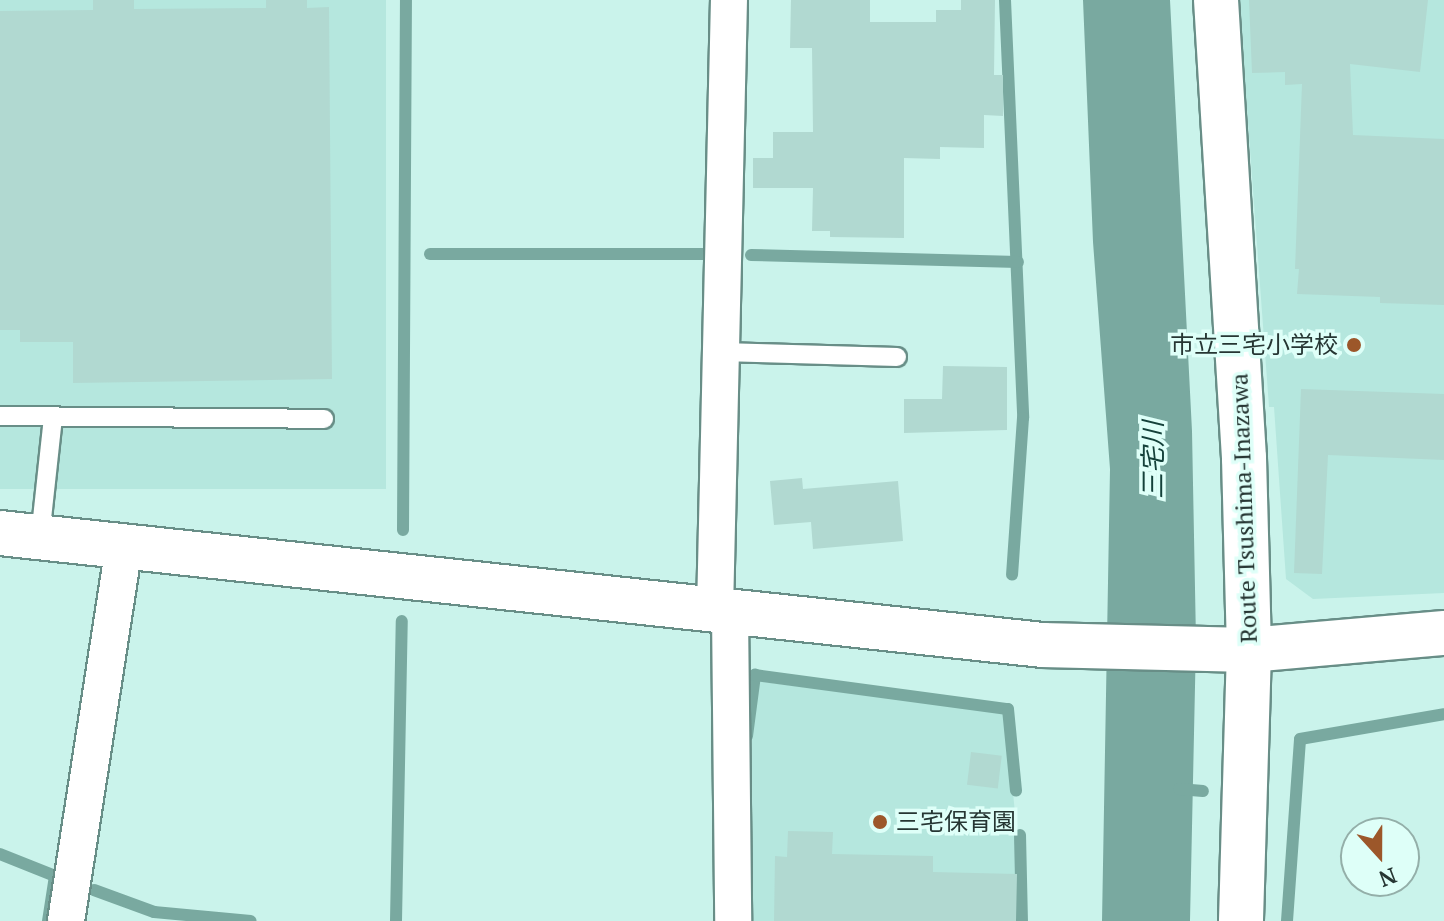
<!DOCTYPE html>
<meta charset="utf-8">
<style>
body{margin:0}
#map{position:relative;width:1444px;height:921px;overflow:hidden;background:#caf3eb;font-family:"PT Serif","Noto Sans JP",serif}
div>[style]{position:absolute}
.built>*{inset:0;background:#b5e7de;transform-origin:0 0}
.water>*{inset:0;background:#79a9a0}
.stream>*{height:12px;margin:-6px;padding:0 6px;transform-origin:6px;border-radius:6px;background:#79a9a0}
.building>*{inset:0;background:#b1d9d1;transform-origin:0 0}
.roads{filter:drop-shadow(2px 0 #688e87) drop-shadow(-2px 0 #688e87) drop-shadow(0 2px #688e87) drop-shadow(0 -2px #688e87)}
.lane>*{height:18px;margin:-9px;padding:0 9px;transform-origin:9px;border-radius:9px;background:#fff}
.street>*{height:36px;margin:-18px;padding:0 18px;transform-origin:18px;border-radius:18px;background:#fff}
.secondary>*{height:44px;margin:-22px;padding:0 22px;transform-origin:22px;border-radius:22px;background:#fff}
.dots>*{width:22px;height:22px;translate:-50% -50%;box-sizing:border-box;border:4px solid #defff8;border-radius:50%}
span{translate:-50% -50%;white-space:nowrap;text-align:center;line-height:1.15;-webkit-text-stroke:7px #defff8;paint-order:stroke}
.poi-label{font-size:24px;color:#263633}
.right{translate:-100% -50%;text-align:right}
.left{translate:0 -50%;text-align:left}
.street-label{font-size:24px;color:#263633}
.water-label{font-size:26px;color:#14413a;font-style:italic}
.north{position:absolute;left:1340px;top:817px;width:80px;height:80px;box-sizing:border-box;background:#defff8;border:2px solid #94afa9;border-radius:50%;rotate:159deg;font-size:22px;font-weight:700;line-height:32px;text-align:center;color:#263633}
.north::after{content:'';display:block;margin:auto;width:28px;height:36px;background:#9c572a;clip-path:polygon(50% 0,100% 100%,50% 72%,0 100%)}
</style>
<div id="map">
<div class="built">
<i style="left:0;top:0;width:386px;height:489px"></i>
<i style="clip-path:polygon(1239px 0,1444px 0,1444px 593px,1313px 599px,1286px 579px,1274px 407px,1269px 407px)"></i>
<i style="clip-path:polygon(757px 681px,1005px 713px,1020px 863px,1018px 921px,746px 921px,745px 781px)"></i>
</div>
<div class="water">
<i style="clip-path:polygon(1083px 0,1170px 0,1192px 431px,1196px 640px,1190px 921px,1102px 921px,1110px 469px,1093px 242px)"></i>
</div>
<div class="stream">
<i style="left:1005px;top:0;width:418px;rotate:87.5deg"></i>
<i style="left:1023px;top:418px;width:157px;rotate:94deg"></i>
<i style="left:430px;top:254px;width:277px"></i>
<i style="left:751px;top:255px;width:267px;rotate:1.5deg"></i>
<i style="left:403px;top:530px;width:530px;rotate:-89.68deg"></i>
<i style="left:747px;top:736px;width:62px;rotate:-82.5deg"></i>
<i style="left:755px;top:675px;width:255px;rotate:7.7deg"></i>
<i style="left:1008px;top:709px;width:82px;rotate:84.4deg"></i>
<i style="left:1179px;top:789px;width:24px;rotate:5deg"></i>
<i style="left:1020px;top:835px;width:86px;rotate:88.7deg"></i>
<i style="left:0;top:854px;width:59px;rotate:21.8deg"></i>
<i style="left:55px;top:876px;width:46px;rotate:98.8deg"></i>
<i style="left:94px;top:890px;width:64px;rotate:20.1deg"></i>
<i style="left:154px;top:912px;width:97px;rotate:5.3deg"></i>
<i style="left:396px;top:921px;width:300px;rotate:-88.9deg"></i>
<i style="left:1287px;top:921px;width:182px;rotate:-85.9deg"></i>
<i style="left:1300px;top:739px;width:146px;rotate:-9.8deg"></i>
</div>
<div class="building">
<i style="clip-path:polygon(93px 0,134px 0,134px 9px,266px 8px,266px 0,307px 0,307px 8px,329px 7px,332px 379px,73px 383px,73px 342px,20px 342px,20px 330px,0 330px,0 11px,93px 10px)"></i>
<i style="clip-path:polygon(791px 0,870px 0,870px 22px,936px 22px,936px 10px,961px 10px,961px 0,995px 0,994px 75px,1003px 75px,1003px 116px,984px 115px,984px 148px,940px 147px,940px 159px,904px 158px,904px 238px,830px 237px,830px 231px,812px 231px,813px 188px,753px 188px,753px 158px,773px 158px,773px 132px,813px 132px,812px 48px,790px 48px)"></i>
<i style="clip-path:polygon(1249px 0,1428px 0,1420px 72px,1350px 64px,1353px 135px,1444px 139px,1444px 305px,1380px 303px,1380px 297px,1297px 294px,1299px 269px,1295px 269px,1302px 84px,1285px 85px,1285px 72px,1252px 73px)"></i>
<i style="clip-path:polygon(943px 366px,1007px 367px,1007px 430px,904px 433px,904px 399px,942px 399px)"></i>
<i style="clip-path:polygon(1301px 389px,1444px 394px,1444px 460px,1328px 455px,1322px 574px,1294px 573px)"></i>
<i style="clip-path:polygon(802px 478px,803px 489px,898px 481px,903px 541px,813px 549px,811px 522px,774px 525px,770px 481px)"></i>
<i style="left:971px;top:752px;width:31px;height:33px;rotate:7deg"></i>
<i style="clip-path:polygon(788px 831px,833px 832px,832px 854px,933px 856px,933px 872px,1017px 874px,1016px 921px,774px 921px,775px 856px,787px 857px)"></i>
</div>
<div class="roads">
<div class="lane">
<i style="left:722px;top:352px;width:175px;rotate:1.6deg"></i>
<i style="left:0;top:416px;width:324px;rotate:0.5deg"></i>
<i style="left:40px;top:537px;width:121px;rotate:-83.8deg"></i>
</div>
<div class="street">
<i style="left:715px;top:611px;width:611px;rotate:-88.69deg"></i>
<i style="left:730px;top:612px;width:309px;rotate:89.4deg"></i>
<i style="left:66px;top:921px;width:379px;rotate:-81.2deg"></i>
</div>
<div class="secondary">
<i style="left:1216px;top:0;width:459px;rotate:86.5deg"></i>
<i style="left:1244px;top:458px;width:192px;rotate:88.5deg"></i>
<i style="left:1249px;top:650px;width:271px;rotate:91.7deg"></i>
<i style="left:0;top:533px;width:1048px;rotate:6.13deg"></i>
<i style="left:1042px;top:645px;width:207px;rotate:1.4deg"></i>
<i style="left:1249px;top:650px;width:196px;rotate:-5deg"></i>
</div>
</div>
<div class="dots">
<i style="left:1354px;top:345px;background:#9c572a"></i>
<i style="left:880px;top:822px;background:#9c572a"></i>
</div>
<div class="poi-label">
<span class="right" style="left:1338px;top:345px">市立三宅小学校</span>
<span class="left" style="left:896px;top:822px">三宅保育園</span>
</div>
<div class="street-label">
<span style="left:1244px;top:508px;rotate:-92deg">Route Tsushima-Inazawa</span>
</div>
<div class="water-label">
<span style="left:1153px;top:460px;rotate:-90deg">三宅川</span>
</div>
<div class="north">N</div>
</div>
